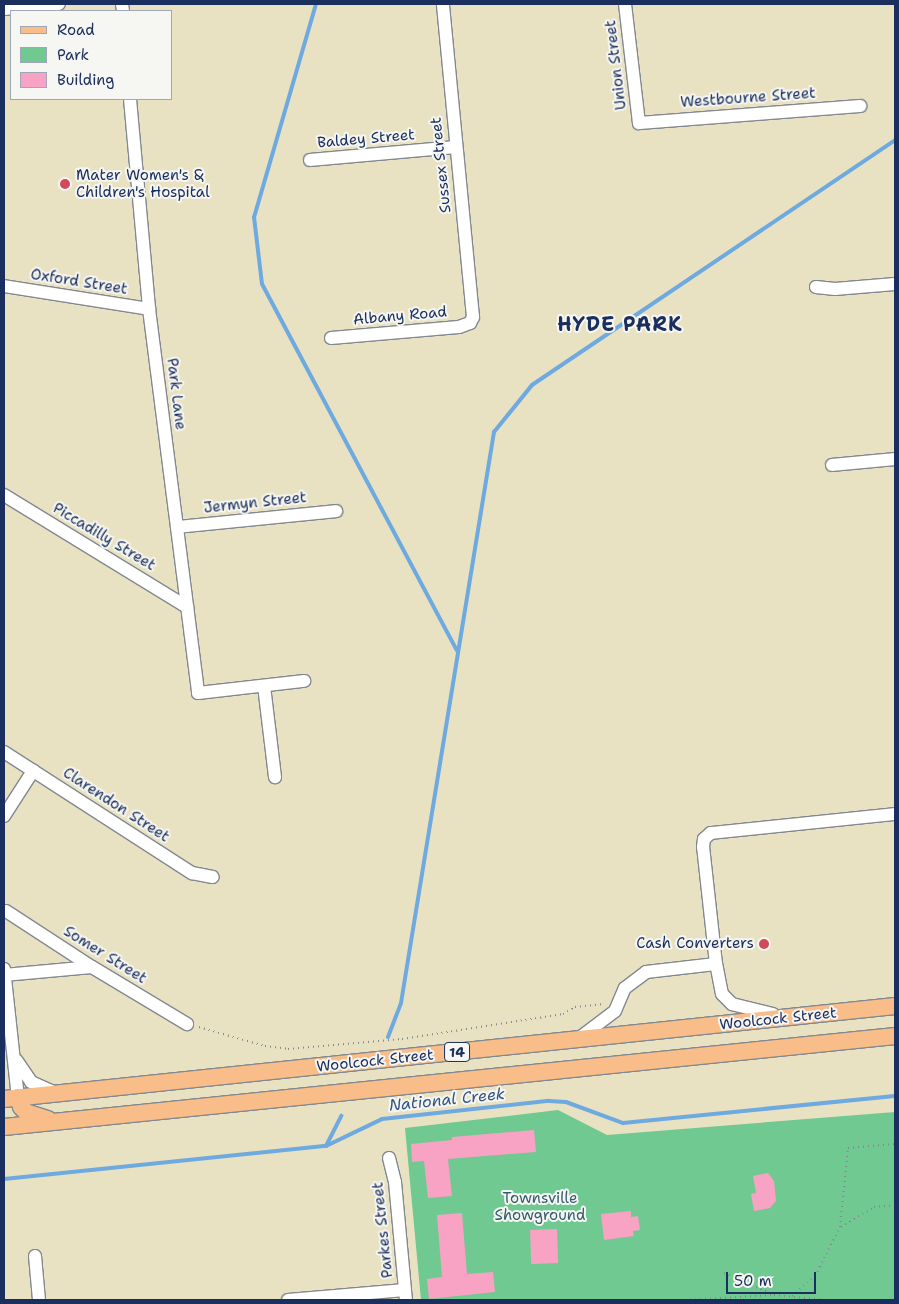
<!DOCTYPE html>
<style>
body{margin:0}
#map{position:relative;width:899px;height:1304px;overflow:hidden;background:#e8e2c2;font-family:"Shantell Sans",sans-serif}
div>[style]{position:absolute}
.green>*{inset:0;background:#6fc991}
.stream>*{height:4px;margin:-2px;padding:0 2px;transform-origin:2px;border-radius:2px;background:#6eaadf}
.building>*{inset:0;background:#f8a3c4;transform-origin:0 0}
.path>*{height:2px;margin-top:-1px;transform-origin:0;background:repeating-linear-gradient(90deg,#828890 0 1px,transparent 0 5px)}
.roads{filter:drop-shadow(1px 0 #828890) drop-shadow(-1px 0 #828890) drop-shadow(0 1px #828890) drop-shadow(0 -1px #828890)}
.minor>*{height:12px;margin:-6px;padding:0 6px;transform-origin:6px;border-radius:6px;background:#fff}
.major>*{height:16px;margin:-8px;padding:0 8px;transform-origin:8px;border-radius:8px;background:#f8bd89}
.dots>*{width:14px;height:14px;translate:-50% -50%;box-sizing:border-box;border:2px solid #f6f6f2;border-radius:50%}
span{translate:-50% -50%;white-space:nowrap;text-align:center;line-height:1.15;-webkit-text-stroke:4px #f6f6f2;paint-order:stroke}
.shield-label span{padding:1px 4px;background:#f6f6f2;border:1px solid;border-radius:4px;-webkit-text-stroke-width:0}
.shield-label{font-size:14px;color:#1b2f5e;font-weight:700}
.street-label{font-size:15px;color:#1b2f5e}
.poi-label{font-size:15px;color:#1b2f5e}
.left{translate:0 -50%;text-align:left}
.right{translate:-100% -50%;text-align:right}
.park-label{font-size:15px;color:#345d6d}
.water-label{font-size:16px;color:#345485;font-style:italic}
.district-label{font-size:20px;color:#1b2f5e;font-weight:700;letter-spacing:1px}
.frame{position:absolute;inset:0;border:5px solid #1b2f5e;pointer-events:none}
.legend{position:absolute;left:10px;top:10px;width:162px;height:90px;box-sizing:border-box;background:#f6f6f2;border:1px solid #9ea6b7;margin:0;padding:6px 9px;list-style:none;font-size:15px;color:#1b2f5e}
.legend li{display:flex;align-items:center;gap:10px;height:25px}
.legend b{width:25px;border:1px solid #9ea6b7}
.scale{position:absolute;left:726px;top:1272px;width:90px;height:22px;box-sizing:border-box;border:2px solid #1b2f5e;border-top:0;padding-left:6px;font-size:15px;line-height:18px;white-space:nowrap;color:#1b2f5e;-webkit-text-stroke:4px #f6f6f2;paint-order:stroke}
</style>
<div id="map">
<div class="green">
<i style="clip-path:polygon(558px 1110px,607px 1135px,895px 1112px,895px 1300px,421px 1300px,405px 1128px)"></i>
</div>
<div class="stream">
<i style="left:316px;top:4px;width:222px;rotate:106.2deg"></i>
<i style="left:254px;top:217px;width:67px;rotate:83.2deg"></i>
<i style="left:262px;top:284px;width:415px;rotate:62deg"></i>
<i style="left:388px;top:1037px;width:36px;rotate:-69deg"></i>
<i style="left:401px;top:1003px;width:579px;rotate:-80.75deg"></i>
<i style="left:494px;top:432px;width:60px;rotate:-51deg"></i>
<i style="left:532px;top:385px;width:438px;rotate:-34deg"></i>
<i style="left:326px;top:1146px;width:34px;rotate:-63deg"></i>
<i style="left:4px;top:1179px;width:324px;rotate:-5.9deg"></i>
<i style="left:326px;top:1146px;width:62px;rotate:-25.7deg"></i>
<i style="left:382px;top:1119px;width:168px;rotate:-6.2deg"></i>
<i style="left:549px;top:1101px;width:17px;rotate:3deg"></i>
<i style="left:566px;top:1102px;width:61px;rotate:20.2deg"></i>
<i style="left:623px;top:1123px;width:273px;rotate:-5.7deg"></i>
</div>
<div class="building">
<i style="clip-path:polygon(534px 1130px,536px 1152px,448px 1159px,452px 1196px,428px 1198px,424px 1161px,412px 1162px,411px 1144px,452px 1140px,452px 1137px)"></i>
<i style="clip-path:polygon(768px 1173px,774px 1181px,776px 1201px,770px 1208px,754px 1211px,751px 1194px,756px 1193px,753px 1176px)"></i>
<i style="clip-path:polygon(631px 1211px,631px 1217px,638px 1216px,640px 1230px,633px 1231px,634px 1236px,604px 1240px,601px 1214px)"></i>
<i style="clip-path:polygon(462px 1213px,467px 1274px,493px 1272px,495px 1292px,429px 1299px,427px 1279px,442px 1277px,437px 1215px)"></i>
<i style="left:557px;top:1229px;width:34px;height:27px;rotate:88deg"></i>
</div>
<div class="path">
<i style="left:199px;top:1027px;width:69px;rotate:16.1deg"></i>
<i style="left:265px;top:1046px;width:23px;rotate:7deg"></i>
<i style="left:288px;top:1049px;width:114px;rotate:-5deg"></i>
<i style="left:402px;top:1039px;width:163px;rotate:-8.8deg"></i>
<i style="left:563px;top:1014px;width:14px;rotate:-30deg"></i>
<i style="left:575px;top:1007px;width:29px;rotate:-6deg"></i>
<i style="left:841px;top:1227px;width:39px;rotate:-31deg"></i>
<i style="left:874px;top:1207px;width:21px;rotate:-5deg"></i>
<i style="left:724px;top:1273px;width:52px;rotate:23.6deg"></i>
<i style="left:792px;top:1296px;width:30px;rotate:-41deg"></i>
<i style="left:815px;top:1276px;width:55px;rotate:-63deg"></i>
<i style="left:840px;top:1227px;width:79px;rotate:-84.2deg"></i>
<i style="left:848px;top:1148px;width:47px;rotate:-4.9deg"></i>
<i style="left:685px;top:1300px;width:89px;rotate:-3.2deg"></i>
<i style="left:774px;top:1295px;width:52px;rotate:5.5deg"></i>
</div>
<div class="roads">
<div class="minor">
<i style="left:122px;top:4px;width:7px;rotate:82deg"></i>
<i style="left:625px;top:4px;width:120px;rotate:83.3deg"></i>
<i style="left:639px;top:123px;width:222px;rotate:-4.4deg"></i>
<i style="left:4px;top:9px;width:55px;rotate:-5.2deg"></i>
<i style="left:130px;top:99px;width:211px;rotate:84.8deg"></i>
<i style="left:149px;top:309px;width:387px;rotate:82.7deg"></i>
<i style="left:198px;top:693px;width:107px;rotate:-6.5deg"></i>
<i style="left:310px;top:160px;width:146px;rotate:-5.1deg"></i>
<i style="left:4px;top:286px;width:147px;rotate:9deg"></i>
<i style="left:816px;top:287px;width:19px;rotate:6deg"></i>
<i style="left:835px;top:289px;width:60px;rotate:-4.8deg"></i>
<i style="left:331px;top:338px;width:128px;rotate:-4.9deg"></i>
<i style="left:459px;top:327px;width:12px;rotate:-20deg"></i>
<i style="left:470px;top:323px;width:7px;rotate:-63deg"></i>
<i style="left:473px;top:317px;width:314px;rotate:-95.5deg"></i>
<i style="left:832px;top:465px;width:63px;rotate:-5.4deg"></i>
<i style="left:4px;top:495px;width:215px;rotate:31.5deg"></i>
<i style="left:177px;top:527px;width:160px;rotate:-5.7deg"></i>
<i style="left:264px;top:686px;width:92px;rotate:83.1deg"></i>
<i style="left:4px;top:752px;width:224px;rotate:32.8deg"></i>
<i style="left:192px;top:873px;width:21px;rotate:11deg"></i>
<i style="left:4px;top:816px;width:54px;rotate:-57.2deg"></i>
<i style="left:6px;top:911px;width:103px;rotate:33.1deg"></i>
<i style="left:92px;top:967px;width:111px;rotate:31deg"></i>
<i style="left:4px;top:969px;width:129px;rotate:83.8deg"></i>
<i style="left:4px;top:975px;width:88px;rotate:-5.2deg"></i>
<i style="left:773px;top:1014px;width:42px;rotate:-166.3deg"></i>
<i style="left:732px;top:1004px;width:14px;rotate:-135deg"></i>
<i style="left:722px;top:994px;width:31px;rotate:-101deg"></i>
<i style="left:716px;top:964px;width:118px;rotate:-96.3deg"></i>
<i style="left:703px;top:847px;width:8px;rotate:-83deg"></i>
<i style="left:704px;top:839px;width:9px;rotate:-41deg"></i>
<i style="left:711px;top:833px;width:185px;rotate:-5.9deg"></i>
<i style="left:578px;top:1039px;width:46px;rotate:-37.1deg"></i>
<i style="left:615px;top:1011px;width:25px;rotate:-67deg"></i>
<i style="left:625px;top:988px;width:26px;rotate:-37deg"></i>
<i style="left:646px;top:972px;width:70px;rotate:-6.5deg"></i>
<i style="left:17px;top:1061px;width:25px;rotate:56deg"></i>
<i style="left:31px;top:1082px;width:24px;rotate:24deg"></i>
<i style="left:389px;top:1158px;width:25px;rotate:76deg"></i>
<i style="left:395px;top:1182px;width:119px;rotate:84.7deg"></i>
<i style="left:35px;top:1256px;width:44px;rotate:84.8deg"></i>
<i style="left:288px;top:1300px;width:117px;rotate:-4.9deg"></i>
</div>
<div class="major">
<i style="left:18px;top:1097px;width:10px;rotate:73deg"></i>
<i style="left:21px;top:1107px;width:7px;rotate:45deg"></i>
<i style="left:26px;top:1112px;width:23px;rotate:18deg"></i>
<i style="left:4px;top:1099px;width:896px;rotate:-5.96deg"></i>
<i style="left:4px;top:1127px;width:896px;rotate:-5.83deg"></i>
</div>
</div>
<div class="dots">
<i style="left:65px;top:184px;background:#d1495b"></i>
<i style="left:764px;top:944px;background:#d1495b"></i>
</div>
<div class="shield-label">
<span style="left:457px;top:1052px">14</span>
</div>
<div class="street-label">
<span style="left:616px;top:65px;rotate:-97deg">Union Street</span>
<span style="left:748px;top:98px;rotate:-4deg">Westbourne Street</span>
<span style="left:366px;top:139px;rotate:-5deg">Baldey Street</span>
<span style="left:441px;top:165px;rotate:-96deg">Sussex Street</span>
<span style="left:79px;top:282px;rotate:9deg">Oxford Street</span>
<span style="left:400px;top:316px;rotate:-5deg">Albany Road</span>
<span style="left:176px;top:394px;rotate:83deg">Park Lane</span>
<span style="left:255px;top:503px;rotate:-6deg">Jermyn Street</span>
<span style="left:104px;top:537px;rotate:31deg">Piccadilly Street</span>
<span style="left:116px;top:805px;rotate:33deg">Clarendon Street</span>
<span style="left:105px;top:955px;rotate:32deg">Somer Street</span>
<span style="left:778px;top:1019px;rotate:-6deg">Woolcock Street</span>
<span style="left:375px;top:1061px;rotate:-6deg">Woolcock Street</span>
<span style="left:383px;top:1230px;rotate:-96deg">Parkes Street</span>
</div>
<div class="poi-label">
<span class="left" style="left:76px;top:184px">Mater Women's &amp;<br>Children's Hospital</span>
<span class="right" style="left:754px;top:944px">Cash Converters</span>
</div>
<div class="park-label">
<span style="left:540px;top:1207px">Townsville<br>Showground</span>
</div>
<div class="water-label">
<span style="left:447px;top:1100px;rotate:-6deg">National Creek</span>
</div>
<div class="district-label">
<span style="left:620px;top:324px">HYDE PARK</span>
</div>
<div class="frame"></div>
<ul class="legend">
<li><b style="height:6px;background:#f8bd89"></b>Road</li>
<li><b style="height:14px;background:#6fc991"></b>Park</li>
<li><b style="height:14px;background:#f8a3c4"></b>Building</li>
</ul>
<div class="scale">50 m</div>
</div>
